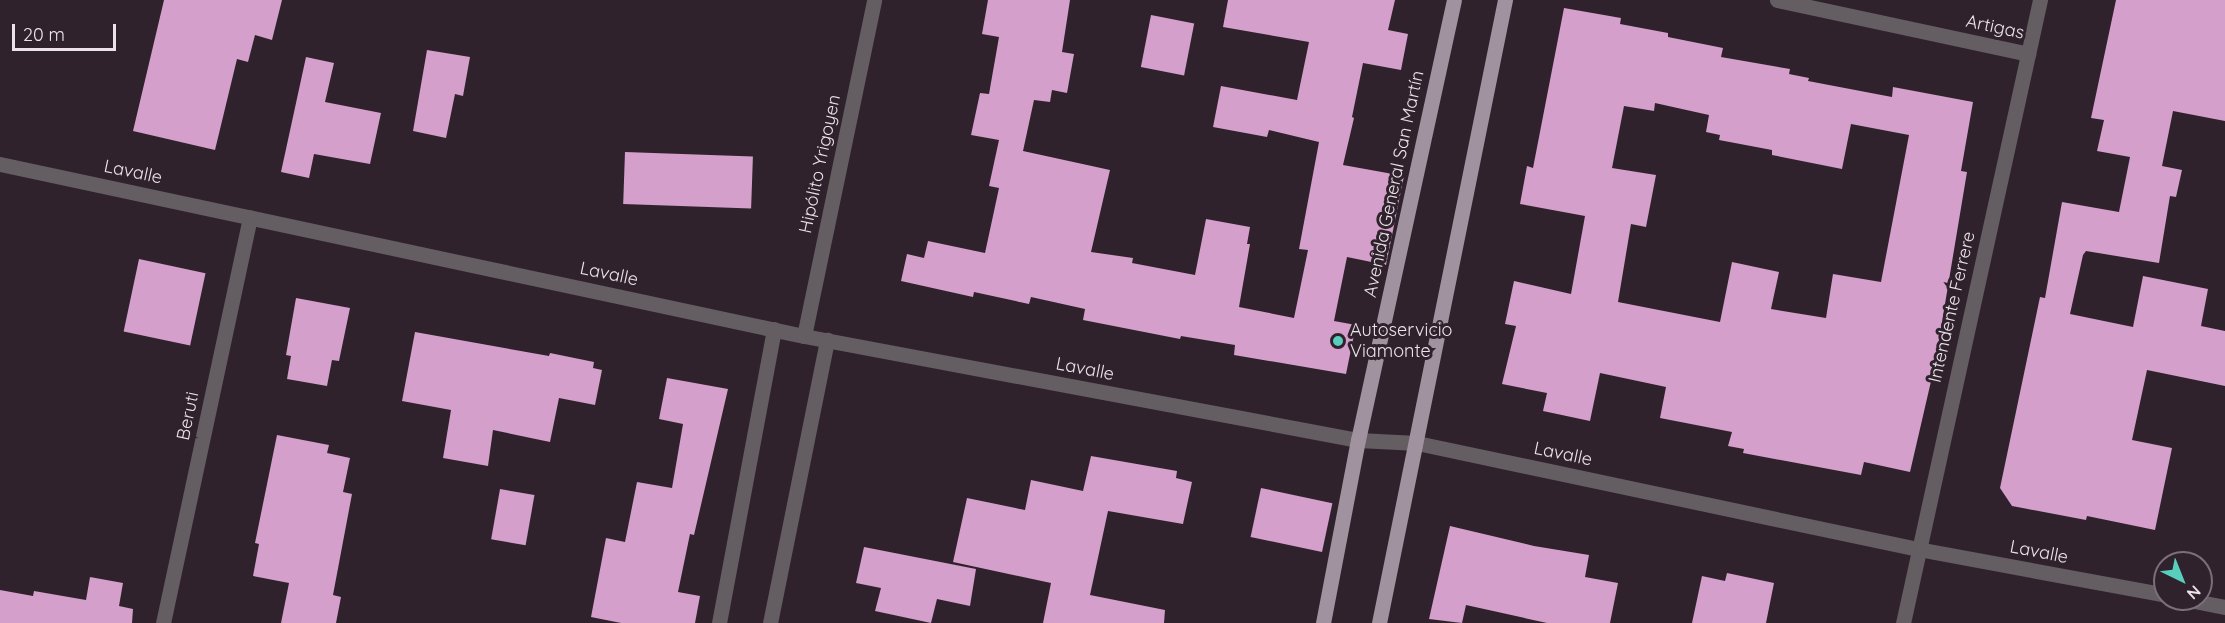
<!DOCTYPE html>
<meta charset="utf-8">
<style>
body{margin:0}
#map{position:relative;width:2225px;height:623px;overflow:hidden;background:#2f222d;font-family:Quicksand,sans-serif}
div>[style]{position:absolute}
.building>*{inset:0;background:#d49fcb;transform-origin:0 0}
.minor>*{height:15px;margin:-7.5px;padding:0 7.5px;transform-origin:7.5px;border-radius:7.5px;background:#645d62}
.major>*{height:15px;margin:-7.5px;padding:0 7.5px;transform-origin:7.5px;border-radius:7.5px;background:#a0929e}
.dots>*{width:16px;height:16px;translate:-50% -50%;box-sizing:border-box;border:3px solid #2f222d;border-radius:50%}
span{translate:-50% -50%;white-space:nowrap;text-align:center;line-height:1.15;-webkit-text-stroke:6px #2f222d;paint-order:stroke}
.street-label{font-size:18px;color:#ece3ea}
.poi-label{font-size:18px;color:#ece3ea}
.left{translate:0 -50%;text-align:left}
.north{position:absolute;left:2153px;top:551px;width:60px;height:60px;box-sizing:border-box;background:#2f222d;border:2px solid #7b6f79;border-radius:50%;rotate:137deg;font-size:16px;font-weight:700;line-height:24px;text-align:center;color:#ece3ea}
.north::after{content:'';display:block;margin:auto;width:21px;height:27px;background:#5acebd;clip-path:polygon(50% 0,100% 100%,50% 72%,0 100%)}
.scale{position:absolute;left:12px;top:24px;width:104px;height:27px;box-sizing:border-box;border:3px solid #ece3ea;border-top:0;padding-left:8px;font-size:18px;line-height:21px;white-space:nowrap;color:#ece3ea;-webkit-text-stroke:4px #2f222d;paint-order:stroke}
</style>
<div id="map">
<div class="building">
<i style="clip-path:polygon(164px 0,282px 0,272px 40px,255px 35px,248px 62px,237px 59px,215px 150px,133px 131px)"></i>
<i style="clip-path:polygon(988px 0,1070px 0,1062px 52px,1074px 54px,1067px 93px,1052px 90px,1050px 102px,1034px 100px,1023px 151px,1110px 170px,1091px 252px,1133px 258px,1132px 263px,1195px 275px,1206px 219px,1250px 227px,1247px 244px,1250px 244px,1239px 307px,1294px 318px,1308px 250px,1299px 249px,1319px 142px,1269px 130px,1267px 137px,1213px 127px,1221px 86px,1297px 100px,1309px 42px,1223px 27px,1228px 0,1395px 0,1388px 30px,1408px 34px,1401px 70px,1363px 63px,1352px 117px,1354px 118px,1343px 165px,1404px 176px,1386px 265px,1347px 257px,1334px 321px,1356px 325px,1346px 374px,1234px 355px,1235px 345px,1181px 336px,1180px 339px,1083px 320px,1085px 309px,1031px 297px,1029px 304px,974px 292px,973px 297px,901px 281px,907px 254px,924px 258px,928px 241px,985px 253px,999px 188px,989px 186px,999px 140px,971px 135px,980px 93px,989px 94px,999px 37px,982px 34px)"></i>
<i style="clip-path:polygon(2116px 0,2225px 0,2225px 121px,2173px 111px,2162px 166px,2182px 170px,2176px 197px,2170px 196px,2159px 263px,2086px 251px,2083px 255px,2070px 314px,2133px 327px,2143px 276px,2208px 289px,2201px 326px,2225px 331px,2225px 386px,2147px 370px,2132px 440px,2172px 448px,2155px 530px,2087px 516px,2086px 520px,2012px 506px,2000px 488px,2040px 297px,2045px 298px,2062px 202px,2119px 212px,2130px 157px,2097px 151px,2104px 120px,2091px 118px)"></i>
<i style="clip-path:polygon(evenodd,1564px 8px,1621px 18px,1620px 24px,1668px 33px,1668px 37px,1723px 48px,1721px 57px,1790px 69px,1789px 74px,1809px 78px,1808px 81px,1892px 97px,1893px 87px,1973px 102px,1961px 171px,1967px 172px,1935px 364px,1910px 472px,1864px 462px,1861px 475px,1743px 453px,1744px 449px,1728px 446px,1732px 432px,1660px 418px,1666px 387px,1600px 373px,1590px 421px,1543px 411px,1547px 393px,1502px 384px,1516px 326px,1505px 324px,1514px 281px,1571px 294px,1585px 216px,1520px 204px,1527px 166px,1533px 168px,1564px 8px,1655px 103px,1709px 115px,1706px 132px,1720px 135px,1719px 140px,1772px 150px,1772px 155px,1842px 169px,1851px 124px,1909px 135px,1881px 282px,1833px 274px,1826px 318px,1771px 309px,1779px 272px,1732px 262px,1720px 322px,1618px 302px,1631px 224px,1646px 227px,1656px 175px,1612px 168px,1624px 106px,1654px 111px,1655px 103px)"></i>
<i style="left:1151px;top:15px;width:44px;height:53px;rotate:11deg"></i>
<i style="clip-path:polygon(427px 50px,470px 57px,463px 96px,455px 94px,446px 138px,413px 131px)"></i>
<i style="clip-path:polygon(306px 57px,334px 63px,325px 102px,381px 113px,370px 164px,314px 154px,309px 178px,281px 172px)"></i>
<i style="left:625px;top:152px;width:128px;height:52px;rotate:2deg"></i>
<i style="left:139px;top:259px;width:68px;height:74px;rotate:12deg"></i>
<i style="clip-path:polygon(296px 298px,350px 308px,339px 361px,332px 360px,327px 386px,287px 379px,291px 356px,286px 355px)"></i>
<i style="clip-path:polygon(415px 332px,549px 356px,550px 353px,594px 362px,593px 368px,602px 370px,595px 405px,559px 398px,550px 442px,493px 430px,488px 466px,443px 458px,451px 410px,402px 401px)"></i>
<i style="clip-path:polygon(667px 378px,728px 389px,694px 535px,690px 534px,678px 592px,700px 596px,695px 623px,621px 623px,591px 617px,606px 538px,625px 542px,637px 482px,672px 488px,683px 424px,659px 419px)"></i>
<i style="clip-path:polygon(277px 435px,329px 445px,327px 453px,350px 458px,343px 492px,352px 494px,333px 595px,341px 597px,336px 623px,281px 623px,289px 583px,253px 576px,259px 544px,255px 543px)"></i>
<i style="clip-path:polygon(1091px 456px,1177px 471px,1176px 478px,1192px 482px,1183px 524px,1108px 511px,1090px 595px,1165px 610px,1164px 623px,1043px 623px,1051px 583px,953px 562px,967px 498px,1025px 510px,1031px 480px,1083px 491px)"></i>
<i style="left:1261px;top:488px;width:73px;height:50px;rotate:12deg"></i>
<i style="left:500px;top:489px;width:35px;height:51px;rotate:10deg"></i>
<i style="clip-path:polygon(1450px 526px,1534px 546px,1589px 555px,1585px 577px,1618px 583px,1610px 623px,1547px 623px,1466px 605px,1462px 623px,1429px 619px)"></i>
<i style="clip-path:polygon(864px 547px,976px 569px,970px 606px,937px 599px,931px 623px,875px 611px,881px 588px,856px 583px)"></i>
<i style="clip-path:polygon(1727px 573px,1774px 583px,1766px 623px,1692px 623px,1702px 576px,1725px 581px)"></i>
<i style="clip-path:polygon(90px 577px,123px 583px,119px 606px,133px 609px,132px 623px,0 623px,0 590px,33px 596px,34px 591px,86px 600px)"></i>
</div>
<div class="minor">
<i style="left:1777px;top:0;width:257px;rotate:12.1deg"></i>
<i style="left:0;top:164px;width:822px;rotate:12.08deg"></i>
<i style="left:804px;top:336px;width:564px;rotate:10.63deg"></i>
<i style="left:1358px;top:440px;width:59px;rotate:2.9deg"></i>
<i style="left:1417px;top:443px;width:512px;rotate:11.95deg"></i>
<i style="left:1918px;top:549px;width:251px;rotate:10.5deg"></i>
<i style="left:804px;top:336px;width:343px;rotate:-78.2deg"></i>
<i style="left:2184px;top:599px;width:42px;rotate:11deg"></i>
<i style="left:163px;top:623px;width:415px;rotate:-77.9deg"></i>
<i style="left:719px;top:623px;width:299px;rotate:-79.4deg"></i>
<i style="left:770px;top:623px;width:289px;rotate:-78.6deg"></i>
<i style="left:1903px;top:623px;width:638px;rotate:-77.6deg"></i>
</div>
<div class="major">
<i style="left:1323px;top:623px;width:186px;rotate:-79.2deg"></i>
<i style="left:1358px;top:440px;width:450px;rotate:-77.7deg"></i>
<i style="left:1379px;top:623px;width:636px;rotate:-78.57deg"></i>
</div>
<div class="dots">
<i style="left:1338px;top:341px;background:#5acebd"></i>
</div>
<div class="street-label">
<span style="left:1995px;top:27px;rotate:12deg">Artigas</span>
<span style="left:820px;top:164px;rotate:-78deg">Hipólito Yrigoyen</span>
<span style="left:133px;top:172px;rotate:12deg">Lavalle</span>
<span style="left:1394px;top:184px;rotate:-78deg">Avenida General San Martín</span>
<span style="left:609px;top:274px;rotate:12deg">Lavalle</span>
<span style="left:1952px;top:307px;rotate:-77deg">Intendente Ferrere</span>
<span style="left:1085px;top:369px;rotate:11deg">Lavalle</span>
<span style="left:188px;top:416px;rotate:-78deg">Beruti</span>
<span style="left:1563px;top:454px;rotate:12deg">Lavalle</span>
<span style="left:2039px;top:552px;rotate:11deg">Lavalle</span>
</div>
<div class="poi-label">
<span class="left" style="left:1350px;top:341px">Autoservicio<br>Viamonte</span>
</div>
<div class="north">N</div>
<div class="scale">20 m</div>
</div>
